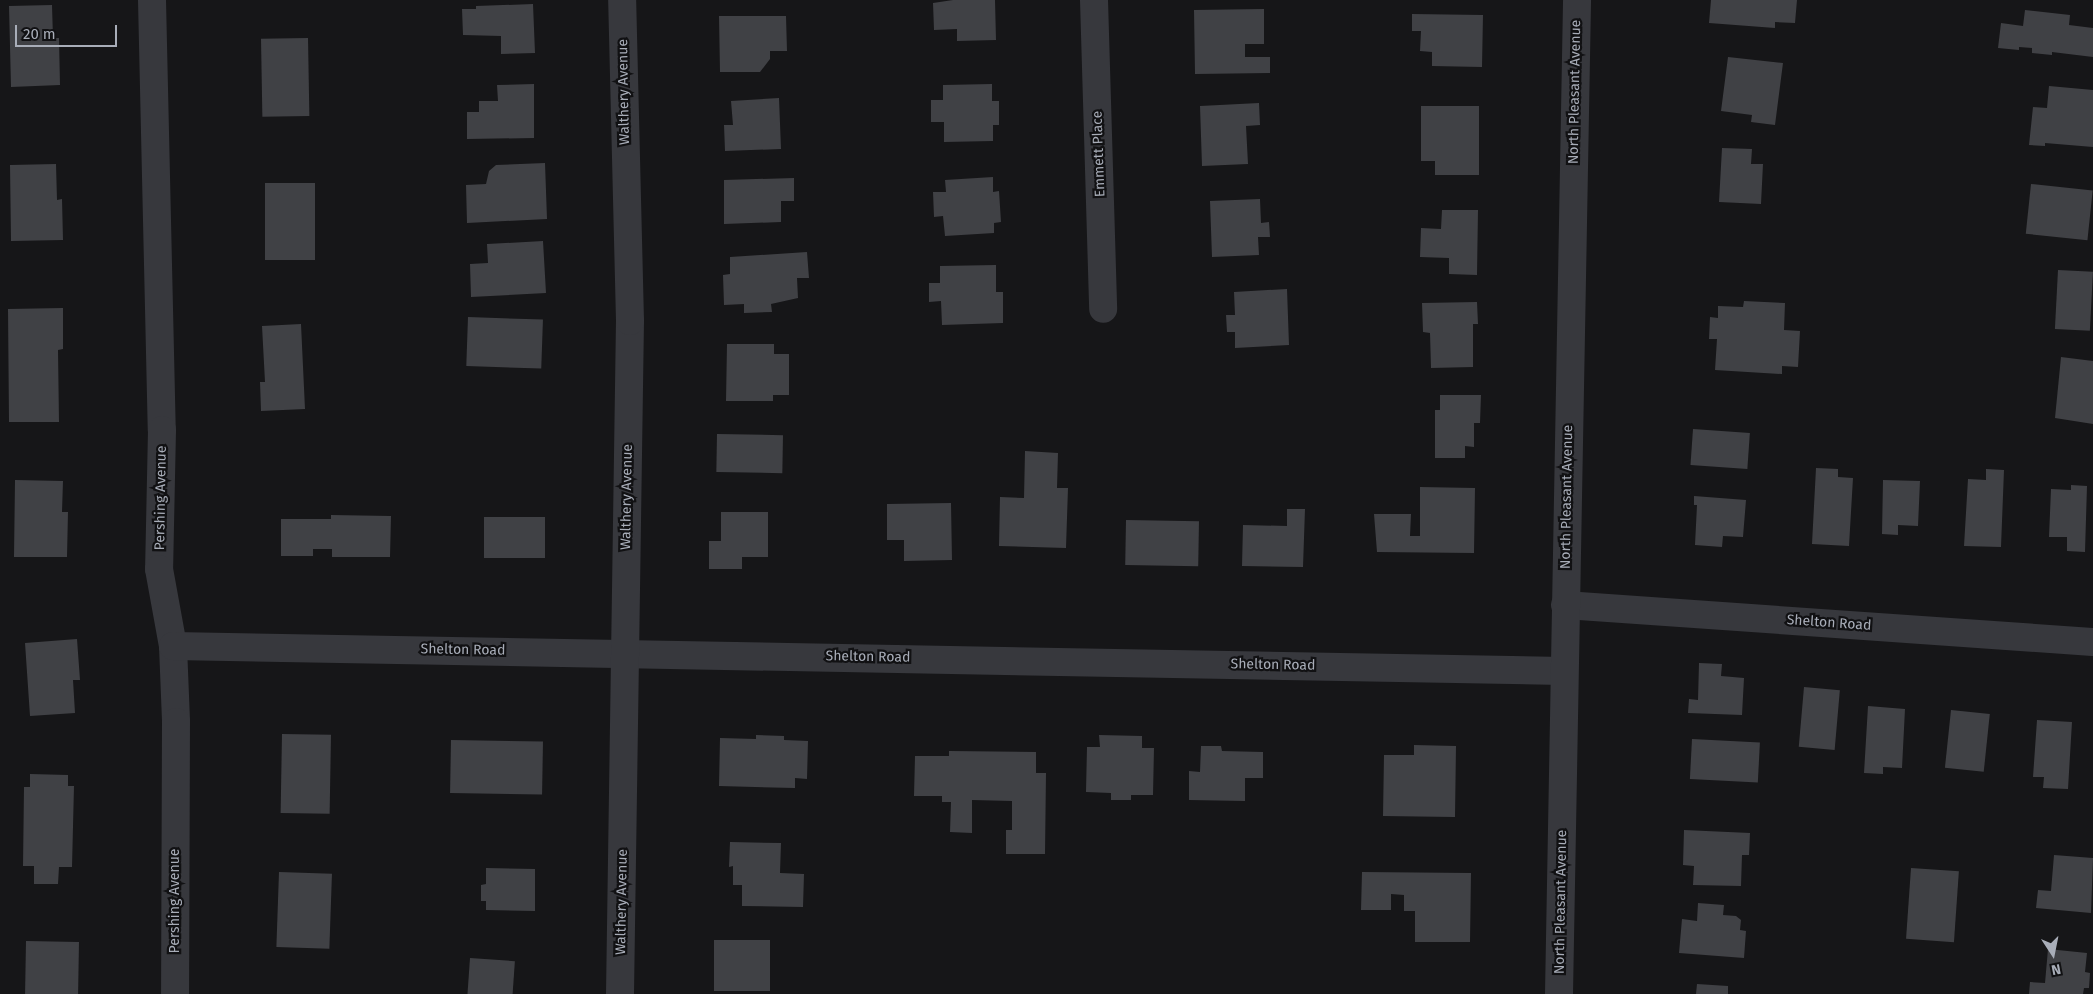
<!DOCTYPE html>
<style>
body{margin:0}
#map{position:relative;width:2093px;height:994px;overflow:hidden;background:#161618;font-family:"Fira Sans",sans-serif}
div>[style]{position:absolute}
.building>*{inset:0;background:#404145;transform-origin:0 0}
.minor>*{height:28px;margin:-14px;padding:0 14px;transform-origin:14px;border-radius:14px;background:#37383d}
span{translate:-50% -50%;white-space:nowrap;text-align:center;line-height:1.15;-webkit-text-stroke:4.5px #111113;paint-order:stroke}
.street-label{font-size:14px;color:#a8adb8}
.north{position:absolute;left:2028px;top:929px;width:50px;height:50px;-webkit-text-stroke:4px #111113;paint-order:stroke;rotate:169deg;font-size:14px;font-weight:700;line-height:20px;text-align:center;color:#a8adb8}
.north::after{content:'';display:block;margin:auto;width:18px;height:22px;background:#a8adb8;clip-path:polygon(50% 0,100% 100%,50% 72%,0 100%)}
.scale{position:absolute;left:15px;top:25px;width:102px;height:22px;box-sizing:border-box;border:2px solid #a8adb8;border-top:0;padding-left:6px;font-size:15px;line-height:18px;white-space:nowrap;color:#a8adb8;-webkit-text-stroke:4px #111113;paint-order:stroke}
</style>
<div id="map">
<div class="building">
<i style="clip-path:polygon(953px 0,995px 0,996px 40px,957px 41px,957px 29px,934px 30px,933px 3px)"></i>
<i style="clip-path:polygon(1711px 0,1797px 0,1795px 23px,1775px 22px,1775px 28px,1709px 23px)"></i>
<i style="clip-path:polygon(533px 4px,535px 53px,501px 54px,501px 36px,463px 35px,462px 9px,476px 9px,476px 6px)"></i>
<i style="clip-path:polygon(52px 5px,53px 38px,59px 38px,60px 85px,11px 87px,9px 6px)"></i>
<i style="clip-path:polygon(1264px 9px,1264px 44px,1245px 44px,1245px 57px,1270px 57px,1270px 73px,1195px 74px,1194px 10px)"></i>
<i style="clip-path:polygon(2025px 10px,2070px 15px,2069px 25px,2093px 28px,2093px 57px,2052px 52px,2052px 55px,2032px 53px,2032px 48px,2019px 47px,2019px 50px,1998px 48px,2001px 23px,2023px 26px)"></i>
<i style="clip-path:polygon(1412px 14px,1483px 15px,1482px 67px,1432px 66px,1432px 52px,1420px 51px,1421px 31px,1412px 31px)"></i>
<i style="clip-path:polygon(719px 16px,786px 16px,787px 51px,770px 51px,770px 59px,760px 72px,720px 72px)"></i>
<i style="left:308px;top:38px;width:78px;height:47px;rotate:89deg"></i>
<i style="clip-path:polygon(1728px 57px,1783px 63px,1775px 125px,1751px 122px,1752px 115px,1721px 111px)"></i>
<i style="clip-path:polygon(534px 84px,534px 138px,467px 139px,467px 112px,479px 112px,479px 101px,498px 101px,497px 85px)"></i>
<i style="clip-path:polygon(992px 84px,992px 101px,999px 101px,999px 125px,993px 125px,993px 141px,944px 142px,944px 122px,931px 122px,931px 100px,943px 100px,943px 85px)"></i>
<i style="clip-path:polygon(2049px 86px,2093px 90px,2093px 147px,2045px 143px,2045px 146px,2029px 145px,2033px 107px,2047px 108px)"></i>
<i style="clip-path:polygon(779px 98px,781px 149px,725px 151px,724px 125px,733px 125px,731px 101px)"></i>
<i style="clip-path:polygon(1259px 103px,1260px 125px,1246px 126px,1248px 164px,1202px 166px,1200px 106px)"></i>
<i style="clip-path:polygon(1421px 106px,1479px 106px,1479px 175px,1435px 175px,1435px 161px,1421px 161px)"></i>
<i style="clip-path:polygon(1722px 148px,1752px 149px,1751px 164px,1763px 164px,1761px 204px,1719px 202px)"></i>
<i style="clip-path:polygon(545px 163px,547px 219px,467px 223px,466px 185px,486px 184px,489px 171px,496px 165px)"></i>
<i style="clip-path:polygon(56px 164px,57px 200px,62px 199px,63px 240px,11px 241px,10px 165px)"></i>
<i style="clip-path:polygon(993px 177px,993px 192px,999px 191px,1001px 222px,994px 223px,994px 233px,945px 236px,943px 216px,934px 217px,933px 192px,946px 192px,945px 180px)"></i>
<i style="clip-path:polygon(794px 178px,794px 201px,781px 201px,781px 222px,724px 224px,724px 180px)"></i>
<i style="left:315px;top:183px;width:77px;height:50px;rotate:90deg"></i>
<i style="left:2031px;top:184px;width:62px;height:50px;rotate:6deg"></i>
<i style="clip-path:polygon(1260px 199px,1261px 223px,1269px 222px,1270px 237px,1258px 237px,1259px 255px,1212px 257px,1210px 201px)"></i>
<i style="clip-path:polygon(1442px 210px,1478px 210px,1477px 275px,1449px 274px,1449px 258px,1420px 257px,1421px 228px,1441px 229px)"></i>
<i style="clip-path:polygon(543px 241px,546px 293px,471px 297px,470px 264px,488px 263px,487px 244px)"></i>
<i style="clip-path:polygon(807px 252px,809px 278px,797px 278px,798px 298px,771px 304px,772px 312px,744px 313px,744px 304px,724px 305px,723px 275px,730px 274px,730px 257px)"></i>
<i style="clip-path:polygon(996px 265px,996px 292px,1003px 292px,1003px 323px,942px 325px,941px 301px,929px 302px,929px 283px,940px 283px,940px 266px)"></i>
<i style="left:2058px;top:270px;width:35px;height:59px;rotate:3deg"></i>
<i style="clip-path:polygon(1287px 289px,1289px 345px,1235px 348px,1235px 332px,1227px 332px,1226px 315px,1235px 315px,1234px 292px)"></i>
<i style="clip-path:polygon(1744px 301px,1785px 303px,1784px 330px,1800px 331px,1798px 367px,1782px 366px,1782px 374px,1715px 370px,1717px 339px,1709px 339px,1710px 317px,1718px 318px,1718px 306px,1743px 307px)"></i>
<i style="clip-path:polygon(1477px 302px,1478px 324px,1473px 324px,1473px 367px,1431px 368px,1430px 333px,1423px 332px,1422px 303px)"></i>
<i style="clip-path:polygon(63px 308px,63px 349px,58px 350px,59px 422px,9px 422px,8px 309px)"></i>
<i style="left:468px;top:317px;width:75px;height:49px;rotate:2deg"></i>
<i style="clip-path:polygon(301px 324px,305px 409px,261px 411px,260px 382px,265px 382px,262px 326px)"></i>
<i style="clip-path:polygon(727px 344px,774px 344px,774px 354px,789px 354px,789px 395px,773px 395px,773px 401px,726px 401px)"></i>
<i style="clip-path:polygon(2061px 357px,2093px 361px,2093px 424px,2055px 418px)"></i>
<i style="clip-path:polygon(1440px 395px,1481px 395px,1480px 423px,1474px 423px,1474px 447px,1465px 446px,1465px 458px,1435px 458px,1435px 410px,1440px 410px)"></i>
<i style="left:1693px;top:429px;width:57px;height:36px;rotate:4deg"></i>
<i style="left:717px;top:434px;width:66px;height:38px;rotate:1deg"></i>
<i style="clip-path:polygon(1025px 451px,1058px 453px,1057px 488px,1068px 488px,1066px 548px,999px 546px,1000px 497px,1024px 498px)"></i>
<i style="clip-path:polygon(1816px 468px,1838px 469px,1838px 477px,1853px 478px,1849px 546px,1812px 544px)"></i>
<i style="clip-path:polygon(1986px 469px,2004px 470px,2001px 547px,1964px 546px,1968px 479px,1986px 480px)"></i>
<i style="clip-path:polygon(15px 480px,63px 481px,62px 512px,68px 512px,67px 557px,14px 557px)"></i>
<i style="clip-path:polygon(1883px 480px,1920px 481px,1918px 526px,1898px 525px,1898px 535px,1882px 534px)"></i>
<i style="clip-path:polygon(2071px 485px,2087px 486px,2085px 552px,2067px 551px,2067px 537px,2049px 537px,2051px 489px,2071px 490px)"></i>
<i style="clip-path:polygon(1420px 487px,1475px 488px,1474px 553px,1377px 552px,1374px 514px,1411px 514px,1410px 536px,1420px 536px)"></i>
<i style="clip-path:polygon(1694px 496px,1746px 500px,1743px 537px,1723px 536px,1722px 547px,1695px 545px,1697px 505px,1694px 505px)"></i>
<i style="clip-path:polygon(951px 503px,952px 560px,904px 561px,904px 540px,887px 540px,887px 504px)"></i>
<i style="clip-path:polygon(1287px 509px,1305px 509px,1303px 567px,1242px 566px,1243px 525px,1287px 526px)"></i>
<i style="clip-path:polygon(721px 512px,768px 512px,768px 557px,742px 557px,742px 569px,709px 569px,709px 541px,721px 541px)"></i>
<i style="clip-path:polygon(331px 515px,391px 516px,390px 557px,332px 557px,332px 549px,313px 549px,313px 556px,281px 556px,281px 519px,331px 519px)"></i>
<i style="left:545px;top:517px;width:41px;height:61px;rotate:90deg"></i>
<i style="left:1126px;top:520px;width:73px;height:45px;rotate:1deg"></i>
<i style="clip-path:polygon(77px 639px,80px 680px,73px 680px,75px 713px,30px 716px,25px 643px)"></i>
<i style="clip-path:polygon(1699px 663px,1722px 664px,1721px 676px,1744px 678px,1742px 715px,1688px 713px,1689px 699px,1698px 700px)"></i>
<i style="left:1804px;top:687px;width:36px;height:60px;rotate:5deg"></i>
<i style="clip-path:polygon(1868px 706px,1905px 709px,1902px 768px,1883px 767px,1883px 774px,1864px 773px)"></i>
<i style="left:1951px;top:710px;width:39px;height:58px;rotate:6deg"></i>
<i style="clip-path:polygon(2037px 720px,2072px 722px,2068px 789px,2043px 788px,2044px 777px,2033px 777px)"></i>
<i style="left:282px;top:734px;width:49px;height:79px;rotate:1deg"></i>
<i style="clip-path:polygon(756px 735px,784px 736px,784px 740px,808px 741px,807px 779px,795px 778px,795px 788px,719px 786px,720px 738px,756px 739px)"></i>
<i style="clip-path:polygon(1099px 735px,1142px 736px,1142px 748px,1154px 748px,1153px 795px,1131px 795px,1131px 800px,1111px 800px,1111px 793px,1086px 792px,1087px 747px,1100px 747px)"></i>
<i style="left:1692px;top:739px;width:68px;height:40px;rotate:3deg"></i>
<i style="left:451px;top:740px;width:92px;height:53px;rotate:1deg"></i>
<i style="clip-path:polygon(1414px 745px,1456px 746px,1455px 817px,1383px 816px,1384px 755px,1414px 755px)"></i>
<i style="clip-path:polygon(1201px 746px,1221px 746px,1222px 751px,1263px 752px,1263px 778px,1245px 778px,1245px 801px,1189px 800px,1189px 771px,1200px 772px)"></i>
<i style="clip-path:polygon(949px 751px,1036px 752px,1036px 773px,1046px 773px,1045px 854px,1006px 854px,1006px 830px,1012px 830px,1012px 801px,972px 800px,972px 833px,950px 832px,951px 802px,942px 802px,942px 796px,914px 796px,915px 756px,949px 756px)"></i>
<i style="clip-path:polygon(30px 774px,68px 775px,68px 786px,74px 786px,72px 867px,59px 867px,58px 884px,34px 884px,34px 866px,23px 866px,24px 787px,30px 787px)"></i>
<i style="clip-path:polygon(1684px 830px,1750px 833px,1749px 855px,1742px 855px,1741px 886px,1693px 885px,1694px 866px,1683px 865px)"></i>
<i style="clip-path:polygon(730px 842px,781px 843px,780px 873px,804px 874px,803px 907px,742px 906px,742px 885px,733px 885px,733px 866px,729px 867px)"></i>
<i style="clip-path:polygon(2054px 855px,2093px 858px,2091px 913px,2036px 908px,2038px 890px,2051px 891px)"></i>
<i style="clip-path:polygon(486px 868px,535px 869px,535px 911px,486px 910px,486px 901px,481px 901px,481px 885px,486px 884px)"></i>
<i style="left:1911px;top:868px;width:48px;height:71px;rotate:4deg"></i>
<i style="left:279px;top:872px;width:53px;height:75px;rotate:2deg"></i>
<i style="clip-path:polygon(1362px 872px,1471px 873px,1470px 942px,1415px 942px,1415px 911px,1404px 911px,1404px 895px,1391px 894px,1391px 910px,1361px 910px)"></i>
<i style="clip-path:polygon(1698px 903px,1724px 905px,1723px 915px,1736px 916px,1741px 920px,1740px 930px,1746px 931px,1744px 958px,1679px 953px,1682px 919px,1697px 921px)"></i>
<i style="left:714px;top:940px;width:56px;height:51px"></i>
<i style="left:26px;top:941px;width:53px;height:53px;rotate:1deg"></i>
<i style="clip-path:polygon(2048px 949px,2087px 953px,2085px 972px,2090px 973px,2089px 988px,2084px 988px,2083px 994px,2029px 994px,2030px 982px,2045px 983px)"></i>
<i style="left:470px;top:958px;width:45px;height:36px;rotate:4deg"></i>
<i style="clip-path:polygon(1697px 984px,1728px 986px,1728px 994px,1696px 994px)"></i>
</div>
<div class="minor">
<i style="left:152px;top:0;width:430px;rotate:88.7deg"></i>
<i style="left:162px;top:430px;width:139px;rotate:91.2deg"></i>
<i style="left:159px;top:569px;width:78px;rotate:79.7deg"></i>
<i style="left:173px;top:646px;width:76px;rotate:87.7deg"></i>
<i style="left:176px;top:722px;width:272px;rotate:90.2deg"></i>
<i style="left:1094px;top:0;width:309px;rotate:88.3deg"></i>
<i style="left:1565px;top:605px;width:529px;rotate:4.01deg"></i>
<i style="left:173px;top:646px;width:1391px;rotate:1.03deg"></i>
<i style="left:620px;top:994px;width:673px;rotate:-89.15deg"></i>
<i style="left:630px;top:321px;width:321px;rotate:-91.4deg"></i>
<i style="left:1559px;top:994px;width:994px;rotate:-88.96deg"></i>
</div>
<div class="street-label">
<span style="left:624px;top:92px;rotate:-91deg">Walthery Avenue</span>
<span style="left:1575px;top:92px;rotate:-89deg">North Pleasant Avenue</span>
<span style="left:1099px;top:154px;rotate:-92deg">Emmett Place</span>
<span style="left:627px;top:497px;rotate:-89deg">Walthery Avenue</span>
<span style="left:1567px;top:497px;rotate:-89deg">North Pleasant Avenue</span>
<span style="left:161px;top:498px;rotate:-89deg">Pershing Avenue</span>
<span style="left:1829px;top:623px;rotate:4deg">Shelton Road</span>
<span style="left:463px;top:650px;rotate:1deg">Shelton Road</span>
<span style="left:868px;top:657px;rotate:1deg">Shelton Road</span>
<span style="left:1273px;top:665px;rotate:1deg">Shelton Road</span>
<span style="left:175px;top:901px;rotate:-90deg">Pershing Avenue</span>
<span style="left:622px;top:902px;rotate:-89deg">Walthery Avenue</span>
<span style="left:1561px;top:902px;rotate:-89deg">North Pleasant Avenue</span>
</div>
<div class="north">N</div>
<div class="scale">20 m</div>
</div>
